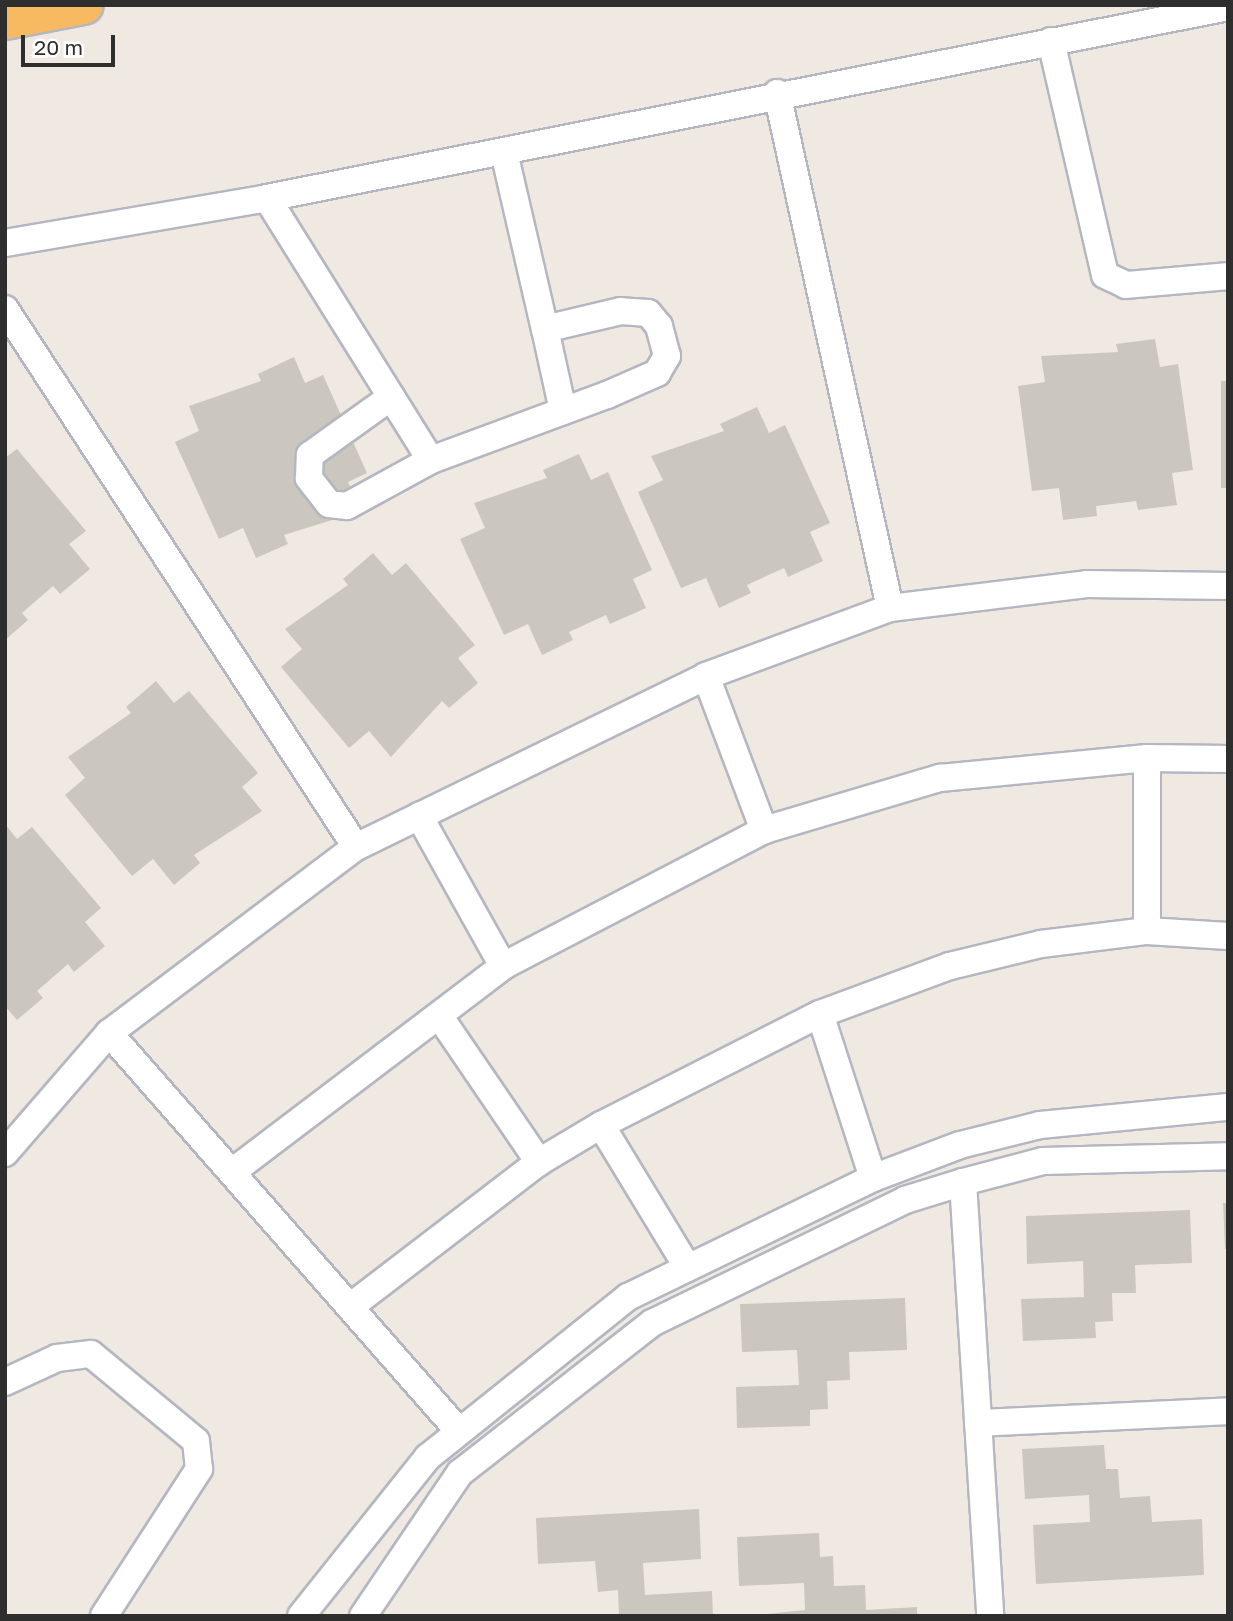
<!DOCTYPE html>
<style>
body{margin:0}
#map{position:relative;width:1233px;height:1621px;overflow:hidden;background:#efe9e1;font-family:"Golos Text",sans-serif}
div>[style]{position:absolute}
.building>*{inset:0;background:#cbc7bf;transform-origin:0 0}
.roads{filter:drop-shadow(2px 0 #b4b7c1) drop-shadow(-2px 0 #b4b7c1) drop-shadow(0 2px #b4b7c1) drop-shadow(0 -2px #b4b7c1)}
.minor>*{height:26px;margin:-13px;padding:0 13px;transform-origin:13px;border-radius:13px;background:#fff}
.trunk>*{height:38px;margin:-19px;padding:0 19px;transform-origin:19px;border-radius:19px;background:#f8ba60}
span{translate:-50% -50%;white-space:nowrap;text-align:center;line-height:1.15;-webkit-text-stroke:7px #fff;paint-order:stroke}
.frame{position:absolute;inset:0;border:7px solid #2e2e2e;pointer-events:none}
.scale{position:absolute;left:21px;top:35px;width:94px;height:32px;box-sizing:border-box;border:4px solid #2e2e2e;border-top:0;padding-left:9px;font-size:21px;line-height:24px;white-space:nowrap;color:#2e2e2e;-webkit-text-stroke:5px #fff;paint-order:stroke}
</style>
<div id="map">
<div class="building">
<i style="clip-path:polygon(1155px 339px,1160px 367px,1178px 364px,1193px 470px,1172px 473px,1177px 505px,1138px 510px,1136px 501px,1096px 506px,1097px 516px,1063px 520px,1059px 488px,1032px 491px,1018px 386px,1045px 382px,1041px 356px,1118px 352px,1116px 344px)"></i>
<i style="clip-path:polygon(294px 357px,305px 383px,323px 375px,367px 473px,348px 482px,361px 511px,284px 535px,288px 544px,256px 558px,243px 528px,219px 539px,175px 442px,199px 431px,189px 406px,261px 381px,258px 374px)"></i>
<i style="left:1221px;top:381px;width:7px;height:107px"></i>
<i style="clip-path:polygon(757px 407px,769px 433px,785px 425px,830px 523px,810px 532px,823px 561px,788px 577px,784px 568px,747px 585px,751px 593px,719px 608px,706px 578px,681px 588px,638px 492px,663px 480px,651px 456px,724px 431px,720px 424px)"></i>
<i style="clip-path:polygon(17px 449px,86px 531px,69px 544px,90px 569px,60px 594px,53px 586px,22px 613px,28px 620px,5px 640px,5px 458px)"></i>
<i style="clip-path:polygon(579px 454px,591px 480px,608px 472px,652px 570px,633px 579px,646px 608px,610px 624px,606px 615px,569px 632px,573px 640px,542px 655px,528px 624px,504px 635px,460px 539px,485px 528px,474px 503px,547px 478px,543px 470px)"></i>
<i style="clip-path:polygon(373px 553px,392px 575px,406px 563px,475px 645px,458px 658px,478px 683px,449px 708px,442px 701px,391px 757px,369px 731px,349px 748px,281px 667px,302px 649px,285px 629px,348px 585px,343px 579px)"></i>
<i style="clip-path:polygon(156px 681px,174px 703px,189px 691px,258px 773px,242px 787px,262px 811px,194px 855px,200px 863px,174px 885px,153px 859px,132px 876px,65px 795px,85px 778px,68px 757px,131px 713px,126px 707px)"></i>
<i style="clip-path:polygon(5px 824px,17px 839px,32px 827px,101px 908px,85px 922px,105px 946px,74px 972px,68px 964px,37px 991px,43px 998px,17px 1020px,5px 1006px)"></i>
<i style="clip-path:polygon(1223px 1203px,1228px 1203px,1228px 1248px,1225px 1249px)"></i>
<i style="clip-path:polygon(1190px 1210px,1192px 1263px,1135px 1265px,1136px 1293px,1112px 1293px,1113px 1321px,1095px 1322px,1096px 1338px,1023px 1341px,1021px 1299px,1084px 1297px,1083px 1261px,1027px 1264px,1026px 1216px)"></i>
<i style="clip-path:polygon(905px 1298px,907px 1350px,849px 1352px,850px 1380px,827px 1381px,828px 1409px,810px 1410px,810px 1426px,737px 1428px,736px 1387px,799px 1385px,797px 1350px,742px 1352px,740px 1304px)"></i>
<i style="clip-path:polygon(1104px 1445px,1106px 1469px,1118px 1469px,1120px 1498px,1150px 1496px,1152px 1522px,1202px 1519px,1204px 1575px,1036px 1584px,1033px 1525px,1090px 1522px,1089px 1495px,1025px 1499px,1022px 1449px)"></i>
<i style="clip-path:polygon(699px 1509px,701px 1559px,643px 1563px,645px 1595px,712px 1591px,713px 1616px,619px 1616px,618px 1590px,598px 1592px,595px 1561px,538px 1564px,536px 1518px)"></i>
<i style="clip-path:polygon(819px 1533px,820px 1557px,833px 1556px,834px 1586px,865px 1585px,866px 1610px,917px 1607px,917px 1616px,749px 1616px,805px 1610px,804px 1583px,739px 1586px,737px 1537px)"></i>
</div>
<div class="roads">
<div class="minor">
<i style="left:1051px;top:41px;width:240px;rotate:77deg"></i>
<i style="left:1105px;top:275px;width:23px;rotate:25deg"></i>
<i style="left:1126px;top:285px;width:102px;rotate:-5deg"></i>
<i style="left:777px;top:93px;width:527px;rotate:77.62deg"></i>
<i style="left:504px;top:152px;width:182px;rotate:77deg"></i>
<i style="left:267px;top:198px;width:309px;rotate:58deg"></i>
<i style="left:431px;top:460px;width:96px;rotate:151.3deg"></i>
<i style="left:347px;top:506px;width:18px;rotate:-174deg"></i>
<i style="left:329px;top:504px;width:33px;rotate:-128deg"></i>
<i style="left:309px;top:478px;width:23px;rotate:-88deg"></i>
<i style="left:310px;top:455px;width:100px;rotate:-35.6deg"></i>
<i style="left:5px;top:243px;width:266px;rotate:-9.7deg"></i>
<i style="left:267px;top:198px;width:980px;rotate:-11.24deg"></i>
<i style="left:5px;top:309px;width:642px;rotate:56.88deg"></i>
<i style="left:431px;top:460px;width:188px;rotate:-20.3deg"></i>
<i style="left:607px;top:395px;width:55px;rotate:-23.7deg"></i>
<i style="left:657px;top:373px;width:20px;rotate:-60deg"></i>
<i style="left:667px;top:356px;width:31px;rotate:-105deg"></i>
<i style="left:659px;top:326px;width:17px;rotate:-130deg"></i>
<i style="left:648px;top:313px;width:27px;rotate:-176deg"></i>
<i style="left:621px;top:311px;width:78px;rotate:166.7deg"></i>
<i style="left:545px;top:329px;width:84px;rotate:77.6deg"></i>
<i style="left:706px;top:676px;width:165px;rotate:69.4deg"></i>
<i style="left:1147px;top:931px;width:173px;rotate:-90deg"></i>
<i style="left:503px;top:966px;width:294px;rotate:-27.5deg"></i>
<i style="left:764px;top:830px;width:184px;rotate:-16.5deg"></i>
<i style="left:940px;top:778px;width:208px;rotate:-5.5deg"></i>
<i style="left:1147px;top:758px;width:81px;rotate:0.7deg"></i>
<i style="left:440px;top:1017px;width:176px;rotate:55.7deg"></i>
<i style="left:109px;top:1033px;width:527px;rotate:48.69deg"></i>
<i style="left:601px;top:1125px;width:246px;rotate:-26.9deg"></i>
<i style="left:5px;top:1153px;width:159px;rotate:-49.1deg"></i>
<i style="left:109px;top:1033px;width:309px;rotate:-37deg"></i>
<i style="left:356px;top:847px;width:390px;rotate:-26deg"></i>
<i style="left:706px;top:676px;width:196px;rotate:-20.3deg"></i>
<i style="left:890px;top:608px;width:198px;rotate:-6.9deg"></i>
<i style="left:1087px;top:584px;width:141px;rotate:0.8deg"></i>
<i style="left:232px;top:1172px;width:340px;rotate:-37.2deg"></i>
<i style="left:503px;top:966px;width:172px;rotate:-119.2deg"></i>
<i style="left:873px;top:1178px;width:172px;rotate:-107.9deg"></i>
<i style="left:820px;top:1014px;width:139px;rotate:-20.3deg"></i>
<i style="left:950px;top:966px;width:94px;rotate:-13.6deg"></i>
<i style="left:1041px;top:944px;width:107px;rotate:-7deg"></i>
<i style="left:1147px;top:931px;width:81px;rotate:3.5deg"></i>
<i style="left:963px;top:1182px;width:435px;rotate:86.4deg"></i>
<i style="left:350px;top:1307px;width:238px;rotate:-37.5deg"></i>
<i style="left:539px;top:1162px;width:72px;rotate:-30.8deg"></i>
<i style="left:601px;top:1125px;width:167px;rotate:58.7deg"></i>
<i style="left:5px;top:1382px;width:57px;rotate:-24.8deg"></i>
<i style="left:57px;top:1358px;width:34px;rotate:-7deg"></i>
<i style="left:91px;top:1354px;width:136px;rotate:39.6deg"></i>
<i style="left:196px;top:1441px;width:28px;rotate:84deg"></i>
<i style="left:199px;top:1469px;width:175px;rotate:122.9deg"></i>
<i style="left:978px;top:1423px;width:250px;rotate:-2.7deg"></i>
<i style="left:301px;top:1616px;width:203px;rotate:-51.4deg"></i>
<i style="left:428px;top:1457px;width:256px;rotate:-38.7deg"></i>
<i style="left:628px;top:1297px;width:272px;rotate:-25.9deg"></i>
<i style="left:873px;top:1178px;width:93px;rotate:-20.8deg"></i>
<i style="left:960px;top:1145px;width:82px;rotate:-14deg"></i>
<i style="left:1040px;top:1125px;width:189px;rotate:-5.5deg"></i>
<i style="left:363px;top:1616px;width:173px;rotate:-55.9deg"></i>
<i style="left:460px;top:1473px;width:244px;rotate:-38deg"></i>
<i style="left:652px;top:1323px;width:281px;rotate:-25.9deg"></i>
<i style="left:905px;top:1200px;width:61px;rotate:-17.2deg"></i>
<i style="left:963px;top:1182px;width:83px;rotate:-14.7deg"></i>
<i style="left:1043px;top:1161px;width:185px;rotate:-1.5deg"></i>
</div>
<div class="trunk">
<i style="left:5px;top:20px;width:80px;rotate:-10.8deg"></i>
</div>
</div>
<div class="frame"></div>
<div class="scale">20 m</div>
</div>
